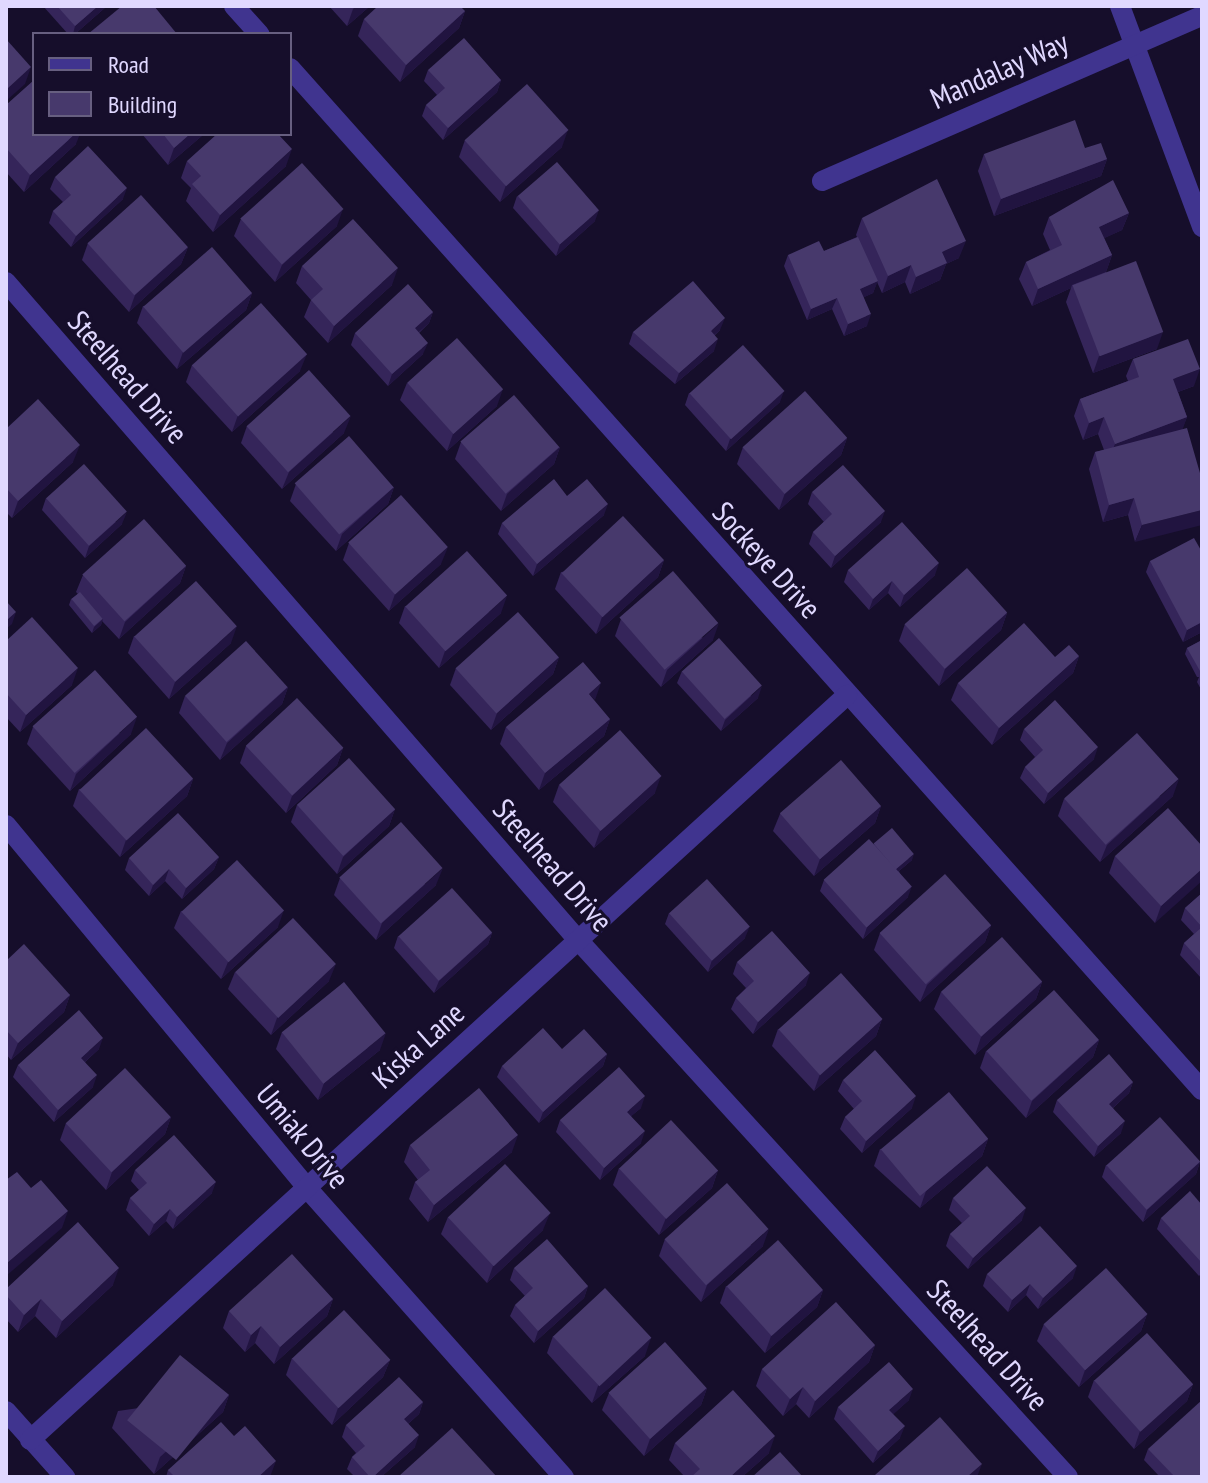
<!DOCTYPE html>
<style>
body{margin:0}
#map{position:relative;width:1208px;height:1483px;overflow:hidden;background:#160e2b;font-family:"PT Sans Narrow",sans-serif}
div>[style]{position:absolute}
.minor>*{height:20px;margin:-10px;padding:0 10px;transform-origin:10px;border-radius:10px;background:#40348f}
.wall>*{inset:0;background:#35255a}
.shaded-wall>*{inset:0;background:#211440}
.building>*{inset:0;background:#47396c;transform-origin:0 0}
span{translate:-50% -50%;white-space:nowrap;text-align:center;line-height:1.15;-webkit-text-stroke:6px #160e2b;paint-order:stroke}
.street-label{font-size:30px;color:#e0d8ff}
.frame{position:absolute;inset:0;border:8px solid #e0d8ff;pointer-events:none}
.legend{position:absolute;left:32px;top:32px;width:260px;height:104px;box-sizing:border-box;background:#160e2b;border:2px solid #675f80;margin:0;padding:10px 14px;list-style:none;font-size:24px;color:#e0d8ff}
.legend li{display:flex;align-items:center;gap:16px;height:40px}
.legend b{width:40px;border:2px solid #675f80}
</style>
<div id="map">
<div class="minor">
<i style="left:234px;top:6px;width:38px;rotate:48deg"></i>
<i style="left:1120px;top:6px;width:236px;rotate:69.6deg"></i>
<i style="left:290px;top:68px;width:1370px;rotate:48.26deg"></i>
<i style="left:822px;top:181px;width:414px;rotate:-23.5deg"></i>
<i style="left:6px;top:282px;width:872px;rotate:49deg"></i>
<i style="left:578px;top:940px;width:727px;rotate:47.62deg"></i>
<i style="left:6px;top:825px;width:472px;rotate:50.3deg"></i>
<i style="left:307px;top:1188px;width:387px;rotate:48.4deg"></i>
<i style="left:6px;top:1411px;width:89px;rotate:48.2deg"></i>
<i style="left:30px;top:1440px;width:1106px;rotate:-42.36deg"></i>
</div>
<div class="wall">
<i style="clip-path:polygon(43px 6px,107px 6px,75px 34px,68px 34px)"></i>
<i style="clip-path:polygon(329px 6px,370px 6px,347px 26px)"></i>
<i style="clip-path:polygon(465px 11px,459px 28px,400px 82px,358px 36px,364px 19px)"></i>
<i style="clip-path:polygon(428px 70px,501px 80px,497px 92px,443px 140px,422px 116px,426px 105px,437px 95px,424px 81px)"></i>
<i style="clip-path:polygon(6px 105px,76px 144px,24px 192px,6px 172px)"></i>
<i style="clip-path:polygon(142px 134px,204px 134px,168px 165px)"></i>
<i style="clip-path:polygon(465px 140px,562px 147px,500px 202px,459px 157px)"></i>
<i style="clip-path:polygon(1085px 148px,1107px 159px,1101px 176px,994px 216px,978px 171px,984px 154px)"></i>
<i style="clip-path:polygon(187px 161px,286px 166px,213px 232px,186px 201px,191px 188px,181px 178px)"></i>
<i style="clip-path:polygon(55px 177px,123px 199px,71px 247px,49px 223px,53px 211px,63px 202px,50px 189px)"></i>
<i style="clip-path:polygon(517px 196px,595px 221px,556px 256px,513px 208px)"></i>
<i style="clip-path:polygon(1129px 213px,1122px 230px,1104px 238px,1112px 255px,1106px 272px,1157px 349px,1093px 373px,1066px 302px,1071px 288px,1032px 306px,1019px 279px,1026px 262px,1050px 250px,1043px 234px,1049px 217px)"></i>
<i style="clip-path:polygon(862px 218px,959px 258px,946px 264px,940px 280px,910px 294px,905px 282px,882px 293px,877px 282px,873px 293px,864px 297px,867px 326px,844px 336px,832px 309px,807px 320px,784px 266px,788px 255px,824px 251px,857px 237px,856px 235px)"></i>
<i style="clip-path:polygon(241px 219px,337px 226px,275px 282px,234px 236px)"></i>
<i style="clip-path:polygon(88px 243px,188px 247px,181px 264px,129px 312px,82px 260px)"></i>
<i style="clip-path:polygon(302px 266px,392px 285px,328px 343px,304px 317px,311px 300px,296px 283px)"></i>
<i style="clip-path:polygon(252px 293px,246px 310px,177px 369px,137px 323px,143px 306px)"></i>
<i style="clip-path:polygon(433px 312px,429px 323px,419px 333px,423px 354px,388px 386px,351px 345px,355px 333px)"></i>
<i style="clip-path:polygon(720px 330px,715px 335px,714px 351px,675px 384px,629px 344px,633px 332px)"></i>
<i style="clip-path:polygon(1133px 359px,1194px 386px,1178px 392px,1187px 417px,1135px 542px,1128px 515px,1103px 522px,1089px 469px,1095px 452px,1104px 450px,1098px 434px,1083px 440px,1074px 416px,1080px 399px,1128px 381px,1126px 376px)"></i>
<i style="clip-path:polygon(192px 365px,300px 371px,232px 432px,186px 382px)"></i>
<i style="clip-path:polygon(407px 383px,497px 406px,447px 451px,400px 400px)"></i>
<i style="clip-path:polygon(689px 393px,780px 402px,726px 451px,685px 405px)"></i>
<i style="clip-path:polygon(247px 426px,344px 433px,282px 489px,241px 443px)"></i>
<i style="clip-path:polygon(6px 429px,73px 462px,12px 518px,6px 512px)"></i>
<i style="clip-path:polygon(847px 438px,841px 455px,779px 510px,737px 464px,743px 447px)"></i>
<i style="clip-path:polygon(461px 442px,560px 447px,554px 464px,501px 511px,455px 459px)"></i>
<i style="clip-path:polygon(296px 484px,394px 487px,388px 504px,336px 551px,290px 501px)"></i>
<i style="clip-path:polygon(812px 492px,881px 522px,831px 568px,809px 544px,813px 532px,824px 522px,808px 504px)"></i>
<i style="clip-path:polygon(567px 496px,604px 515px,533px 576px,498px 534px,502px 523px)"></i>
<i style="clip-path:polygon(46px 498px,122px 524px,85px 558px,42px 510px)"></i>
<i style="clip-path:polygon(349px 543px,441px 564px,389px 611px,343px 560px)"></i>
<i style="clip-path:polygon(1202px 552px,1202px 632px,1183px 642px,1146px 572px,1150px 561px)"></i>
<i style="clip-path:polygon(664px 560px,658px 577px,596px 634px,555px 589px,561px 572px)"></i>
<i style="clip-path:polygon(186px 566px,180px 583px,119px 639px,102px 621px,101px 625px,92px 633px,69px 605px,71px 599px,78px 594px,76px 592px,83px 575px)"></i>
<i style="clip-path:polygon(848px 570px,935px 575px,900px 607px,888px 593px,869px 610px,844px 582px)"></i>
<i style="clip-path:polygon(405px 606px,501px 613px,439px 668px,399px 623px)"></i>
<i style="clip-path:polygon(1007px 613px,1001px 630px,939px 686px,899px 641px,905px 624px)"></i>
<i style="clip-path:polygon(621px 619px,713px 640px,661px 687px,615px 636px)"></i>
<i style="clip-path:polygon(134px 636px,231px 643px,169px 699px,128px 653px)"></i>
<i style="clip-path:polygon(1202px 640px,1202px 691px,1197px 682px,1199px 677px,1197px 677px,1185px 654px,1187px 648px)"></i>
<i style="clip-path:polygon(6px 641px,72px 685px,20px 732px,6px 717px)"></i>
<i style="clip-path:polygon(1079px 656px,1073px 673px,992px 745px,951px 700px,958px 683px)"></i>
<i style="clip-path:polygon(559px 657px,553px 674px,491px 730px,450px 685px,456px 668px)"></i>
<i style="clip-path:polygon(682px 671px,758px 698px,721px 731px,677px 683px)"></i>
<i style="clip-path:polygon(288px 687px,282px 704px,220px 760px,179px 713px,185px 696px)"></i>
<i style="clip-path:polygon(610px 719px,604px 736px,539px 790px,500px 744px,506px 727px)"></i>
<i style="clip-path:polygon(33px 727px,131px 734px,70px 791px,27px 744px)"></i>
<i style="clip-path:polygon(1024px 729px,1094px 759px,1044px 804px,1020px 778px,1025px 767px,1035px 757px,1020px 740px)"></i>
<i style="clip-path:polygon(246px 746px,343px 748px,337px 765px,286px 813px,240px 763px)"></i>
<i style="clip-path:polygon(193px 779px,187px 796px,120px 857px,73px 806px,79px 789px)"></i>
<i style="clip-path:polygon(559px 785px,655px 793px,594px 848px,553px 802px)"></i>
<i style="clip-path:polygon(1173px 796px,1100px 862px,1058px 816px,1064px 799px)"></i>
<i style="clip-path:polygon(297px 805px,395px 809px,389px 826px,337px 874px,291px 822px)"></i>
<i style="clip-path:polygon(881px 806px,875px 823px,814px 876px,773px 831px,780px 814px)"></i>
<i style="clip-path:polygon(874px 844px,912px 860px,899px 871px,908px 897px,863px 939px,820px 891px,824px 880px)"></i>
<i style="clip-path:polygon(1202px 846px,1155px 923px,1109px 873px,1115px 856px)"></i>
<i style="clip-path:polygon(219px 857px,214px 869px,182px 899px,165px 881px,149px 896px,125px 870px,129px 858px)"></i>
<i style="clip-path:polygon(340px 878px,436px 885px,376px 940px,334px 895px)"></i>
<i style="clip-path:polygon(1202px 893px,1202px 979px,1180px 955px,1184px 943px,1194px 934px,1181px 920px,1185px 908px)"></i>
<i style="clip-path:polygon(181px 911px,278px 927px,221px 979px,174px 928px)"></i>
<i style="clip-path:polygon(669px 913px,745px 938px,708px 972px,665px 924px)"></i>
<i style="clip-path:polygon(991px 925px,985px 942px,920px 1002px,874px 950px,880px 933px)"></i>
<i style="clip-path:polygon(492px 933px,488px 944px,434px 993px,394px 948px,398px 936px)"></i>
<i style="clip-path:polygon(6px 961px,70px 995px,64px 1012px,11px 1060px,6px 1054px)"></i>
<i style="clip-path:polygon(737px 962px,806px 985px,753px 1034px,731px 1009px,736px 998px,746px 988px,733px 974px)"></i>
<i style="clip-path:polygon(235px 972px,329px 981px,271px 1035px,228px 989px)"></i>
<i style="clip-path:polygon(1042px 982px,1036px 999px,975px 1055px,934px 1009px,941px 992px)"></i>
<i style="clip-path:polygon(882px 1019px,876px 1036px,814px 1091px,772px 1046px,778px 1029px)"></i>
<i style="clip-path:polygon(282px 1032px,380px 1050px,318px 1100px,276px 1049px)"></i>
<i style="clip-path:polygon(1099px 1040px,1093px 1057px,1026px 1118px,980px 1068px,986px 1051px)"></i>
<i style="clip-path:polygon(99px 1049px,85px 1062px,93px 1087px,54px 1122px,13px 1077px,18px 1065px)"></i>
<i style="clip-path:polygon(562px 1049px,607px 1054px,603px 1066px,539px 1123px,497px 1077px,502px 1066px)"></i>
<i style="clip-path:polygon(843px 1080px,912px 1108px,862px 1153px,840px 1129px,845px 1117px,854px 1109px,838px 1091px)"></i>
<i style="clip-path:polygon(1133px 1082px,1129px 1093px,1113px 1108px,1121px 1133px,1094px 1157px,1053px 1112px,1057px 1100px)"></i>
<i style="clip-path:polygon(641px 1108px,631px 1116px,641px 1143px,600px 1180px,556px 1132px,560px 1120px)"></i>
<i style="clip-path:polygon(171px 1117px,165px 1134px,106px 1190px,60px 1140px,66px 1123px)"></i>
<i style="clip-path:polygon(988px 1139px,982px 1156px,920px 1208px,874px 1166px,880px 1149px)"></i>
<i style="clip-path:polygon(410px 1145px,512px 1152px,428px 1222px,409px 1199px,415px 1182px,418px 1180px,404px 1162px)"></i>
<i style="clip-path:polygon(1200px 1162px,1196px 1174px,1143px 1222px,1102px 1177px,1106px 1165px)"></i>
<i style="clip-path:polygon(619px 1168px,718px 1170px,712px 1188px,659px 1235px,613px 1185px)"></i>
<i style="clip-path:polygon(135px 1170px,212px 1193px,173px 1229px,166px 1221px,149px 1236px,126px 1210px,130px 1198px,139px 1190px,131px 1181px)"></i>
<i style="clip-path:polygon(953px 1198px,1022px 1220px,968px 1269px,946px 1246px,950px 1234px,962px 1223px,949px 1210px)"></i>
<i style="clip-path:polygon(1202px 1205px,1202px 1273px,1199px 1276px,1157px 1229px,1161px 1218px)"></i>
<i style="clip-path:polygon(448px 1217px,543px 1230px,487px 1283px,441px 1234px)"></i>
<i style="clip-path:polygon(665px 1239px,763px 1246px,701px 1302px,659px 1256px)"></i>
<i style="clip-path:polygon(514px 1268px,588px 1286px,584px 1298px,534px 1343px,510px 1316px,515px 1305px,525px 1296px,510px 1280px)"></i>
<i style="clip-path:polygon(987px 1274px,1073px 1278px,1038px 1309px,1026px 1295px,1008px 1312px,983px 1286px)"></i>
<i style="clip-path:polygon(113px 1285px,56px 1338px,35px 1316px,18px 1332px,6px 1319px,6px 1289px)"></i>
<i style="clip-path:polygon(726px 1286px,823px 1290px,817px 1307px,765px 1353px,720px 1303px)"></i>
<i style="clip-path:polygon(333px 1299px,327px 1316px,274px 1364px,255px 1343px,245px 1352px,223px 1328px,229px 1311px)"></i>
<i style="clip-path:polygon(1147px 1314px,1141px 1331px,1079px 1387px,1037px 1341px,1044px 1324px)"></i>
<i style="clip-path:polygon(553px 1336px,645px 1356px,592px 1403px,547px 1353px)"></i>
<i style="clip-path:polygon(875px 1345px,869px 1362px,809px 1418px,796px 1404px,783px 1416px,756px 1386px,762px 1369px)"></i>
<i style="clip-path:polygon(292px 1358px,390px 1360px,383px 1377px,332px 1425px,286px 1375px)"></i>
<i style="clip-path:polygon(1094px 1380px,1193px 1384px,1187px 1401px,1134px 1449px,1088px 1397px)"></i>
<i style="clip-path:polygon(707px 1388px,701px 1405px,644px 1456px,602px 1410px,609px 1393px)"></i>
<i style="clip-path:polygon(229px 1395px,223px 1412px,154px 1474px,112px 1428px,118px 1411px)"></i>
<i style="clip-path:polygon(909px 1400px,893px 1414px,900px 1438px,873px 1463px,834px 1419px,838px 1407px)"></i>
<i style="clip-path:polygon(423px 1402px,419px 1414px,408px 1424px,415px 1447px,381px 1477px,355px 1477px,347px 1469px,352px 1457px,356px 1453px,342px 1437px,346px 1425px)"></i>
<i style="clip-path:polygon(234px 1436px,270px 1477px,166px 1477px,168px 1470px)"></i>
<i style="clip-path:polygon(675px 1443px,769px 1453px,742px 1477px,685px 1477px,669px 1460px)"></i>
<i style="clip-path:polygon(1148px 1449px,1202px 1477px,1160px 1477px,1144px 1460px)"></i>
</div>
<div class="shaded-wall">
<i style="clip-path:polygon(98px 6px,107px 6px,75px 34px,73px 34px,75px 26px)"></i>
<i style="clip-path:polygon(356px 6px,370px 6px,347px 26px,353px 9px)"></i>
<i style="clip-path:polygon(465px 11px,459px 28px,400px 82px,406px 65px)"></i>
<i style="clip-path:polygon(31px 67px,25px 84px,6px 101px,6px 90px)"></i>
<i style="clip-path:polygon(501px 80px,497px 92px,443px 140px,448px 128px)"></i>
<i style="clip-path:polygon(568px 130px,562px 147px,500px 202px,506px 185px)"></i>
<i style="clip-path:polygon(75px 134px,80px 134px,76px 144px,24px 192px,30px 175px)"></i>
<i style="clip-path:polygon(190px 134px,204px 134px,168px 165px,174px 148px)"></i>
<i style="clip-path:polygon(292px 149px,286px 166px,213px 232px,220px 215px)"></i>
<i style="clip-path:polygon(1107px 159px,1101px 176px,994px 216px,1001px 199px)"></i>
<i style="clip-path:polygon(127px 188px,123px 199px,71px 247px,76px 236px)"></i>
<i style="clip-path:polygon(343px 209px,337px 226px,275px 282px,282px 265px)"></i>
<i style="clip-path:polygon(599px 210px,595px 221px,556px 256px,560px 244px)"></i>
<i style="clip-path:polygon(1129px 213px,1122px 230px,1092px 244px,1099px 227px)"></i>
<i style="clip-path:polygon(966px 241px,959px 258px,946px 264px,940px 280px,910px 294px,916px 277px,942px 252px)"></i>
<i style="clip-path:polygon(188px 247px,181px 264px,129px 312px,135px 295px)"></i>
<i style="clip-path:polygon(1112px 255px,1106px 272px,1072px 285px,1071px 288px,1032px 306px,1038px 289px)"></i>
<i style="clip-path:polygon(911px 265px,905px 282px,882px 293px,888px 276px)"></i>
<i style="clip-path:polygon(398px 268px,392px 285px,328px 343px,334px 326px)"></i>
<i style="clip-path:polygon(878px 281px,873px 293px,856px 301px,860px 289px)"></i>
<i style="clip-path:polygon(252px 293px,246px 310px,177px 369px,183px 352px)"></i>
<i style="clip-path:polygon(837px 298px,832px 309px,807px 320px,811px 309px)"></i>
<i style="clip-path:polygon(433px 312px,429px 323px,410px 340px,415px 328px)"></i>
<i style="clip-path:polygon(871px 314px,867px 326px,844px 336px,848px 324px)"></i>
<i style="clip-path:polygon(725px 318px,720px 330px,706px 342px,711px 331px)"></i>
<i style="clip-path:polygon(1163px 332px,1157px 349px,1093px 373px,1099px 356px)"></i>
<i style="clip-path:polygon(718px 339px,714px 351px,675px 384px,679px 373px)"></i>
<i style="clip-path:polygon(428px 343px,423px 354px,388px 386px,392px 374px)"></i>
<i style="clip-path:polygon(307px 354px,300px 371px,232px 432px,238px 415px)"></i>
<i style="clip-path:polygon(1200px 369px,1194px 386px,1167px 396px,1173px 379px)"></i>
<i style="clip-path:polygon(503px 389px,497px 406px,447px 451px,453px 434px)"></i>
<i style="clip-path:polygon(784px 391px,780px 402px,726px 451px,730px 439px)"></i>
<i style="clip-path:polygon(351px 416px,344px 433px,282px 489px,289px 472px)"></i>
<i style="clip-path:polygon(1104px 417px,1098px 434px,1083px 440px,1089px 423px)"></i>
<i style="clip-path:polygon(1187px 417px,1181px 434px,1108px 461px,1115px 444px)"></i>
<i style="clip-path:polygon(847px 438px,841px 455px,779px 510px,785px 493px)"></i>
<i style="clip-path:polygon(80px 445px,73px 462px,12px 518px,18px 501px)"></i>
<i style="clip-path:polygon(560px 447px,554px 464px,501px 511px,507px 494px)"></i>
<i style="clip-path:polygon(394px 487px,388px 504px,336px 551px,342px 534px)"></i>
<i style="clip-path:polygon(1134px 498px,1128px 515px,1103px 522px,1109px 505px)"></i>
<i style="clip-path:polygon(608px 504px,604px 515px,533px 576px,537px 564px)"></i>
<i style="clip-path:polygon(1202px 510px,1202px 525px,1135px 542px,1142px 525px)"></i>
<i style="clip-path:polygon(885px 511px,881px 522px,831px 568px,835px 556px)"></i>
<i style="clip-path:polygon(127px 512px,122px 524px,85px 558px,89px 546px)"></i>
<i style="clip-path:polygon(448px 547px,441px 564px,389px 611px,395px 594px)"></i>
<i style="clip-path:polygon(664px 560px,658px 577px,596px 634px,602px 617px)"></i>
<i style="clip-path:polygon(939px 563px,935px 575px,900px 607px,904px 595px)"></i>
<i style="clip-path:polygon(186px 566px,180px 583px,119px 639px,125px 622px)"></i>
<i style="clip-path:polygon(892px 581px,888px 593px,869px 610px,873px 599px)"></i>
<i style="clip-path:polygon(507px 596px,501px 613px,439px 668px,445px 651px)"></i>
<i style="clip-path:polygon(16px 612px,12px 624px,6px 629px,6px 621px)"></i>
<i style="clip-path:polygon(1007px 613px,1001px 630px,939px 686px,945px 669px)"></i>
<i style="clip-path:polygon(103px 619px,101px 625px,92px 633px,94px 627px)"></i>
<i style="clip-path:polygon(1202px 622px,1202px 632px,1183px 642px,1187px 630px)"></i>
<i style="clip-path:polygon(719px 623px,713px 640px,661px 687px,667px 670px)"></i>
<i style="clip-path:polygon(237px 626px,231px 643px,169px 699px,175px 682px)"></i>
<i style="clip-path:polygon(1079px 656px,1073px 673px,992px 745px,999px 728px)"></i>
<i style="clip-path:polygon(559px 657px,553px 674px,491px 730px,497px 713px)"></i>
<i style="clip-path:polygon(78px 668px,72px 685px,20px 732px,26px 715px)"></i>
<i style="clip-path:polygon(601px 683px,595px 700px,589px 694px)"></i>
<i style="clip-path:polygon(762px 686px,758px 698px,721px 731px,725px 720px)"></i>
<i style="clip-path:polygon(288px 687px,282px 704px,220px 760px,227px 743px)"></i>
<i style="clip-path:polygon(137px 717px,131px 734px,70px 791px,76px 774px)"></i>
<i style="clip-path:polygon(610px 719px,604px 736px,539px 790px,545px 773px)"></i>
<i style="clip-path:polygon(1098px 747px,1094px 759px,1044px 804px,1048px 793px)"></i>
<i style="clip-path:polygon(343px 748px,337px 765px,286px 813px,292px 796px)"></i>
<i style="clip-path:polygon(661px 776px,655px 793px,594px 848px,600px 831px)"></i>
<i style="clip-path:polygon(193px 779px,187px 796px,120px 857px,126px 840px)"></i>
<i style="clip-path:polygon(1179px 779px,1173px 796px,1100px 862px,1107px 845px)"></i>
<i style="clip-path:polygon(881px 806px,875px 823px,814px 876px,820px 859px)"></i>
<i style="clip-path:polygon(395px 809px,389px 826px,337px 874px,343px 857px)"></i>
<i style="clip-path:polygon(914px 854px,912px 860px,893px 876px,895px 870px)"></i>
<i style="clip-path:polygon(219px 857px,214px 869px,182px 899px,186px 888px)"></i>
<i style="clip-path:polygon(443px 868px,436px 885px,376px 940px,382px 923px)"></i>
<i style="clip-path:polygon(169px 869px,165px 881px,149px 896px,153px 885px)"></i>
<i style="clip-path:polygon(1202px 869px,1202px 881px,1155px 923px,1161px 906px)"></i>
<i style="clip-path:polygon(912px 886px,908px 897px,863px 939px,867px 927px)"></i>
<i style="clip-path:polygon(284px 910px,278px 927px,221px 979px,228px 962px)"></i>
<i style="clip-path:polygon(991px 925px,985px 942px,920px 1002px,927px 985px)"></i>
<i style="clip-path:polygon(750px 926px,745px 938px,708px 972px,712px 960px)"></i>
<i style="clip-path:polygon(492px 933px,488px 944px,434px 993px,439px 981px)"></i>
<i style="clip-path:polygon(336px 964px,329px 981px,271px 1035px,277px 1018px)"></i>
<i style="clip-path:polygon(810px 973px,806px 985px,753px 1034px,758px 1022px)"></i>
<i style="clip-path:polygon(1042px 982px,1036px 999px,975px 1055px,981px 1037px)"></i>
<i style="clip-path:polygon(70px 995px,64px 1012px,11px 1060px,18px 1043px)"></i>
<i style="clip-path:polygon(882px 1019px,876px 1036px,814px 1091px,820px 1074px)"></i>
<i style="clip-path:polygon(386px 1033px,380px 1050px,318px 1100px,324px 1083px)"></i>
<i style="clip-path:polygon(103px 1038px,99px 1049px,77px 1069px,81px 1058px)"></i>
<i style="clip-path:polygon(1099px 1040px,1093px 1057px,1026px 1118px,1032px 1101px)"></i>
<i style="clip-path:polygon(607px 1054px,603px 1066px,539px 1123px,543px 1112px)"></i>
<i style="clip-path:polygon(97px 1075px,93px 1087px,54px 1122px,58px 1110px)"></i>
<i style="clip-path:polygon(1133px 1082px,1129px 1093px,1105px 1115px,1109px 1104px)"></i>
<i style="clip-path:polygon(645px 1096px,641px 1108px,623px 1123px,627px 1112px)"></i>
<i style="clip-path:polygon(916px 1096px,912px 1108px,862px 1153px,866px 1141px)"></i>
<i style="clip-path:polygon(171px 1117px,165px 1134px,106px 1190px,112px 1172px)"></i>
<i style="clip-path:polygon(1125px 1121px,1121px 1133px,1094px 1157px,1098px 1146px)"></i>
<i style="clip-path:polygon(645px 1131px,641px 1143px,600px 1180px,604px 1168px)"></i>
<i style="clip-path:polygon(518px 1135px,512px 1152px,428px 1222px,434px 1205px)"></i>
<i style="clip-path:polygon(988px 1139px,982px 1156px,920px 1208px,926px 1191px)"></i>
<i style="clip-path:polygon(1200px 1162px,1196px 1174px,1143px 1222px,1147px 1210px)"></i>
<i style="clip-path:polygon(718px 1170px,712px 1188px,659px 1235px,666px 1218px)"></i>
<i style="clip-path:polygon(216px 1182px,212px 1193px,173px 1229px,177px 1217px)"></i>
<i style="clip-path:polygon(1026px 1208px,1022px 1220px,968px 1269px,973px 1258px)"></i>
<i style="clip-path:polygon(170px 1209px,166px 1221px,149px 1236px,154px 1224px)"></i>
<i style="clip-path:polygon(68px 1211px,62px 1228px,6px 1276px,6px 1264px)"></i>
<i style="clip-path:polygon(550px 1213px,543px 1230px,487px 1283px,493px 1266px)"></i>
<i style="clip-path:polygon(769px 1229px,763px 1246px,701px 1302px,707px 1285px)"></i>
<i style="clip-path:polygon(1077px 1266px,1073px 1278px,1038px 1309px,1043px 1298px)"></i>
<i style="clip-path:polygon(119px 1268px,113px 1285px,56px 1338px,62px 1321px)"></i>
<i style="clip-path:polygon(1030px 1284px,1026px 1295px,1008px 1312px,1012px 1300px)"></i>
<i style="clip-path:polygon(588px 1286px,584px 1298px,534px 1343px,538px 1331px)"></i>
<i style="clip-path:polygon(823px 1290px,817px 1307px,765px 1353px,771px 1336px)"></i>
<i style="clip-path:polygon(41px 1299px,35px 1316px,18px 1332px,24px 1315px)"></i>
<i style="clip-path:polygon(333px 1299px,327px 1316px,274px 1364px,280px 1347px)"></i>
<i style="clip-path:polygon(1147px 1314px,1141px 1331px,1079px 1387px,1085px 1370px)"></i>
<i style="clip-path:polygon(261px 1326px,255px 1343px,245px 1352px,251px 1335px)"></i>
<i style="clip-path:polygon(651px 1338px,645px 1356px,592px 1403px,598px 1386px)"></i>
<i style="clip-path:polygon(875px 1345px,869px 1362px,809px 1418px,815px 1401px)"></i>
<i style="clip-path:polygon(390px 1360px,383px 1377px,332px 1425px,338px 1408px)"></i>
<i style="clip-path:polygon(1193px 1384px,1187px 1401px,1134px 1449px,1140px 1431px)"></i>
<i style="clip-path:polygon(803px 1387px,796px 1404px,783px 1416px,790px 1399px)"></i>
<i style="clip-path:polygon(707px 1388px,701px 1405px,644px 1456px,650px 1439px)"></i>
<i style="clip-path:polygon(913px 1389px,909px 1400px,885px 1422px,889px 1410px)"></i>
<i style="clip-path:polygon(229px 1395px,223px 1412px,154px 1474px,160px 1457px)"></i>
<i style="clip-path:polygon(423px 1402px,419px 1414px,400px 1431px,404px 1419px)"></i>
<i style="clip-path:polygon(905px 1426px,900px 1438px,873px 1463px,878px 1451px)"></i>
<i style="clip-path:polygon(419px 1435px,415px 1447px,381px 1477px,373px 1477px)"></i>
<i style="clip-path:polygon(775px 1436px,769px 1453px,742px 1477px,730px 1477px)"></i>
<i style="clip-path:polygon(276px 1461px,270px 1477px,258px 1477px)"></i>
<i style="clip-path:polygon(982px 1464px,977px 1477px,967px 1477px)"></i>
</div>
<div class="building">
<i style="clip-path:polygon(57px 6px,98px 6px,75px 26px)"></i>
<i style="clip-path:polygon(122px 6px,154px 6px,177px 34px,88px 34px)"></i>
<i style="clip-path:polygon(378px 6px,460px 6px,465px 11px,406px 65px,364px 19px)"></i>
<i style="clip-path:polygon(464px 38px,501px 80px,448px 128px,426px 105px,445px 88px,428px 70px)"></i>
<i style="clip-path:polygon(6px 39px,31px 67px,6px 90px)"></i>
<i style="clip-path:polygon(34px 80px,34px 134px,75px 134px,30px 175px,6px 148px,6px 105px)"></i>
<i style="left:527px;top:84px;width:62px;height:84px;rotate:48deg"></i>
<i style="clip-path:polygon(1075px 120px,1085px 148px,1101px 143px,1107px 159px,1001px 199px,984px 154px)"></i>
<i style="clip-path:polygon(163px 134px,190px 134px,174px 148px)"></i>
<i style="clip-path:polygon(217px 134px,278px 134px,292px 149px,220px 215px,192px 184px,201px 176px,187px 161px)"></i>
<i style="clip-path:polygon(88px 146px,127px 188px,76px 236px,53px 211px,71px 195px,55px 177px)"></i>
<i style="left:557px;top:162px;width:64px;height:52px;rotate:49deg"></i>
<i style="left:302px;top:163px;width:62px;height:83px;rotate:48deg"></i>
<i style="clip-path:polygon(937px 179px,966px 241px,942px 252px,947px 263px,916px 277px,911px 265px,888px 276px,862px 218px)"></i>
<i style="clip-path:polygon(1113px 180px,1129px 213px,1099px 227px,1112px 255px,1038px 289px,1026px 262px,1062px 245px,1049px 217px)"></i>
<i style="left:141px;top:195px;width:70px;height:72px;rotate:48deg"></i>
<i style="clip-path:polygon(353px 219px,398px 268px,334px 326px,311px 300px,323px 289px,302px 266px)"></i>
<i style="clip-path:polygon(858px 237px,878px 281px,860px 289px,871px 314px,848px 324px,837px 298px,811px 309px,788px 255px,819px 241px,824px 251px)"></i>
<i style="left:212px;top:247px;width:61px;height:91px;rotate:49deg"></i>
<i style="left:1136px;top:261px;width:76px;height:68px;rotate:69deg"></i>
<i style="clip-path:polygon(693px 281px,725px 318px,711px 331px,718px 339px,679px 373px,633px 332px)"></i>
<i style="clip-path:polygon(408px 284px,433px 312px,415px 328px,428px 343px,392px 374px,355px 333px)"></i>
<i style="left:261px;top:303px;width:69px;height:93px;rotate:48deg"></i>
<i style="left:457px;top:338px;width:69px;height:67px;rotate:48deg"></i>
<i style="clip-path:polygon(1188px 339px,1200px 369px,1173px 379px,1187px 417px,1115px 444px,1104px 417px,1089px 423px,1080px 399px,1139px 377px,1133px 359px)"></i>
<i style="left:743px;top:345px;width:62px;height:72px;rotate:48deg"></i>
<i style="left:309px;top:370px;width:62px;height:84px;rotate:48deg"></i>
<i style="left:805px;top:391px;width:63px;height:84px;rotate:48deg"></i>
<i style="left:514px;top:395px;width:69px;height:71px;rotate:49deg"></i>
<i style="clip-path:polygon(38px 399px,80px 445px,18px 501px,6px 488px,6px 429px)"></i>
<i style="clip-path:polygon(1187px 428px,1202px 480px,1202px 510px,1142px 525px,1134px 498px,1109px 505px,1095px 452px)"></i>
<i style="left:349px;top:436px;width:68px;height:72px;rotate:49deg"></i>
<i style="left:84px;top:464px;width:64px;height:51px;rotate:48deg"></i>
<i style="clip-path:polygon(843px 465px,885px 511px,835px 556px,813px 532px,832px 514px,812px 492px)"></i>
<i style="clip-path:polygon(554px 479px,567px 496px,587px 479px,608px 504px,537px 564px,502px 523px)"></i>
<i style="left:401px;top:495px;width:70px;height:71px;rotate:48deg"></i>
<i style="left:623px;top:516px;width:60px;height:84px;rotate:47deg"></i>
<i style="left:144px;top:519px;width:63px;height:83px;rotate:48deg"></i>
<i style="clip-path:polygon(902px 522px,939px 563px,904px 595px,892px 581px,873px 599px,848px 570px)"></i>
<i style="clip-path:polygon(1194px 538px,1202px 552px,1202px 622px,1187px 630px,1150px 561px)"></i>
<i style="left:467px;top:551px;width:60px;height:83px;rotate:48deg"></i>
<i style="left:967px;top:568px;width:60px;height:84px;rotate:48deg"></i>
<i style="left:673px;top:571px;width:69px;height:71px;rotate:49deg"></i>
<i style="left:196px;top:581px;width:61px;height:83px;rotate:48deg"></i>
<i style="left:80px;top:592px;width:35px;height:11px;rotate:50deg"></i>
<i style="clip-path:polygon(6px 601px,16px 612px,6px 621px)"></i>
<i style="left:518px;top:612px;width:61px;height:84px;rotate:48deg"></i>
<i style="clip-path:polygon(32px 617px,78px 668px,26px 715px,6px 693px,6px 641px)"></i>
<i style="clip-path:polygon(1024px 623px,1055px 657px,1069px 645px,1079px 656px,999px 728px,958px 683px)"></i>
<i style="left:719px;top:638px;width:64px;height:50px;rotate:48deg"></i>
<i style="clip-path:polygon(1202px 640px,1202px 667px,1200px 671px,1187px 648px)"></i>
<i style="left:246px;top:641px;width:62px;height:82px;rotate:48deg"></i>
<i style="clip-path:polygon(583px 662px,601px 683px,589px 694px,610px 719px,545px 773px,506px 727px)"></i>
<i style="left:95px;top:670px;width:63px;height:84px;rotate:48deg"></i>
<i style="left:297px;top:698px;width:68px;height:70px;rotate:47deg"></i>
<i style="clip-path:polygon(1055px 700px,1098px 747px,1048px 793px,1025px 767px,1043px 750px,1024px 729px)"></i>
<i style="left:146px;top:728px;width:69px;height:91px;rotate:47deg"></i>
<i style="left:620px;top:730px;width:62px;height:82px;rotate:48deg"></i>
<i style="left:1137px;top:733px;width:62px;height:98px;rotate:48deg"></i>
<i style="left:349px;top:758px;width:69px;height:70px;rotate:48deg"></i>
<i style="left:841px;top:760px;width:61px;height:81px;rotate:49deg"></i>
<i style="clip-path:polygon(1168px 808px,1202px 846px,1202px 869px,1161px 906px,1115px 856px)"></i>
<i style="clip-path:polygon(178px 813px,219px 857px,186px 888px,169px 869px,153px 885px,129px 858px)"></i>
<i style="left:401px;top:822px;width:62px;height:83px;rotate:48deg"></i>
<i style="left:892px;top:828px;width:34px;height:24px;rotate:50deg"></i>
<i style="left:869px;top:839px;width:64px;height:61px;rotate:48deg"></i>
<i style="left:237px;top:860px;width:69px;height:76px;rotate:47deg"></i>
<i style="left:945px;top:874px;width:69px;height:88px;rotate:48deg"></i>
<i style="left:707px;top:879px;width:64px;height:51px;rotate:48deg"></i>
<i style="left:452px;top:888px;width:60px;height:72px;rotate:48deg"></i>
<i style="clip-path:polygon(1202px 893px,1202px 927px,1185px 908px)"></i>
<i style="left:293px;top:918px;width:63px;height:79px;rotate:47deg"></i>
<i style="clip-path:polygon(1202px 927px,1202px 963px,1184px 943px)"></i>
<i style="clip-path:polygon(772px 931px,810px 973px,758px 1022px,736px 998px,754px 981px,737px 962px)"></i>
<i style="left:1002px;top:937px;width:60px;height:82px;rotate:48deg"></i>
<i style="clip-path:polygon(24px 944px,70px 995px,18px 1043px,6px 1030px,6px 961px)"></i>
<i style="left:841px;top:973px;width:62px;height:84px;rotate:48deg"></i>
<i style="left:344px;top:982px;width:66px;height:80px;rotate:51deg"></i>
<i style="left:1054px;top:990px;width:67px;height:91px;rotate:48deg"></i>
<i style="clip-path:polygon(79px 1010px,103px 1038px,81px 1058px,97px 1075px,58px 1110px,18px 1065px)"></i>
<i style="clip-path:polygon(543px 1028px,562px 1049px,584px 1029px,607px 1054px,543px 1112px,502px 1066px)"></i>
<i style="clip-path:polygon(875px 1050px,916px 1096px,866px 1141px,845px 1117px,862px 1101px,843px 1080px)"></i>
<i style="clip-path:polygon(1109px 1054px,1133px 1082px,1109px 1104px,1125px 1121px,1098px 1146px,1057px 1100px)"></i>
<i style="clip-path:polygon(619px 1067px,645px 1096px,627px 1112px,645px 1131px,604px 1168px,560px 1120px)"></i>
<i style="left:125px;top:1068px;width:67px;height:81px;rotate:47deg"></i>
<i style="clip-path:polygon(479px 1088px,518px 1135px,434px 1205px,415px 1182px,430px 1170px,410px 1145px)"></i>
<i style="left:949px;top:1092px;width:61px;height:89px;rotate:50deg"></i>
<i style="left:1160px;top:1117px;width:60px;height:72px;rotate:48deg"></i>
<i style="left:671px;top:1120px;width:69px;height:71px;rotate:47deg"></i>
<i style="clip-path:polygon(174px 1135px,216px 1182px,177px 1217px,170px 1209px,154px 1224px,130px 1198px,147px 1183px,135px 1170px)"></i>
<i style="left:505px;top:1164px;width:67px;height:78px;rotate:47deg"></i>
<i style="clip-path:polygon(987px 1166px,1026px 1208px,973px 1258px,950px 1234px,970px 1216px,953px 1198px)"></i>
<i style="clip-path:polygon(17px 1172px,31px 1188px,41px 1180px,68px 1211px,6px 1264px,6px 1180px)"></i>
<i style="left:727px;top:1183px;width:62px;height:84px;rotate:48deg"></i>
<i style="clip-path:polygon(1190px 1191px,1202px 1205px,1202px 1263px,1161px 1218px)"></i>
<i style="clip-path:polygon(78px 1222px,119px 1268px,62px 1321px,41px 1299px,24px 1315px,6px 1295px,6px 1289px)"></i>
<i style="clip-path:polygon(1040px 1226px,1077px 1266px,1043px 1298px,1030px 1284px,1012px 1300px,987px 1274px)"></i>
<i style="clip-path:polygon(547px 1239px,588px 1286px,538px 1331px,515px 1305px,533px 1288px,514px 1268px)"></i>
<i style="left:778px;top:1240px;width:67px;height:69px;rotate:48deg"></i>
<i style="clip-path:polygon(292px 1254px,333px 1299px,280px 1347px,261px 1326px,251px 1335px,229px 1311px)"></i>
<i style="left:1106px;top:1268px;width:62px;height:84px;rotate:48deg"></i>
<i style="left:605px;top:1288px;width:68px;height:71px;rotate:47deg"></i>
<i style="clip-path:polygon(836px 1302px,875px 1345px,815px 1401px,803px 1387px,790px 1399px,762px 1369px)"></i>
<i style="left:344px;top:1310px;width:68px;height:71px;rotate:47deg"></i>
<i style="left:1147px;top:1333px;width:69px;height:71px;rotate:48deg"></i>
<i style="left:665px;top:1342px;width:62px;height:76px;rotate:48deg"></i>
<i style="left:180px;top:1355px;width:63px;height:84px;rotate:39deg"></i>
<i style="clip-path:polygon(889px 1362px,913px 1389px,889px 1410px,905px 1426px,878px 1451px,838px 1407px)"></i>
<i style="clip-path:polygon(399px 1377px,423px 1402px,404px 1419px,419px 1435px,373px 1477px,370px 1477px,352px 1457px,365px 1446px,346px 1425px)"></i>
<i style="clip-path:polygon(733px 1390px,775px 1436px,730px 1477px,691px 1477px,700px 1469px,675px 1443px)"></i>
<i style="clip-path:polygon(1202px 1400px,1202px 1477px,1175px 1477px,1148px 1449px)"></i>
<i style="clip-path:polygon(940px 1417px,982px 1464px,967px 1477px,877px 1477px,875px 1475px)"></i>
<i style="clip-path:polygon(221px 1422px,234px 1436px,245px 1426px,276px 1461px,258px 1477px,175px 1477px,168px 1470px)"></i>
<i style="clip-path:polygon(452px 1428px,497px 1477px,400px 1477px,399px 1476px)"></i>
<i style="clip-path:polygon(780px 1452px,803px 1477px,752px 1477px)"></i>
</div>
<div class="street-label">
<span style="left:999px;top:70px;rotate:-24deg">Mandalay Way</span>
<span style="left:128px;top:377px;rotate:49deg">Steelhead Drive</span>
<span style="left:767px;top:560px;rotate:48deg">Sockeye Drive</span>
<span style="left:553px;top:865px;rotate:49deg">Steelhead Drive</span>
<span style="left:418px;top:1045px;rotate:-42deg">Kiska Lane</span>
<span style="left:303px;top:1136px;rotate:50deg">Umiak Drive</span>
<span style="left:988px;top:1345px;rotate:48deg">Steelhead Drive</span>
</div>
<div class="frame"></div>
<ul class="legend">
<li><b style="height:10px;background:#40348f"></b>Road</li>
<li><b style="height:22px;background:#47396c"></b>Building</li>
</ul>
</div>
